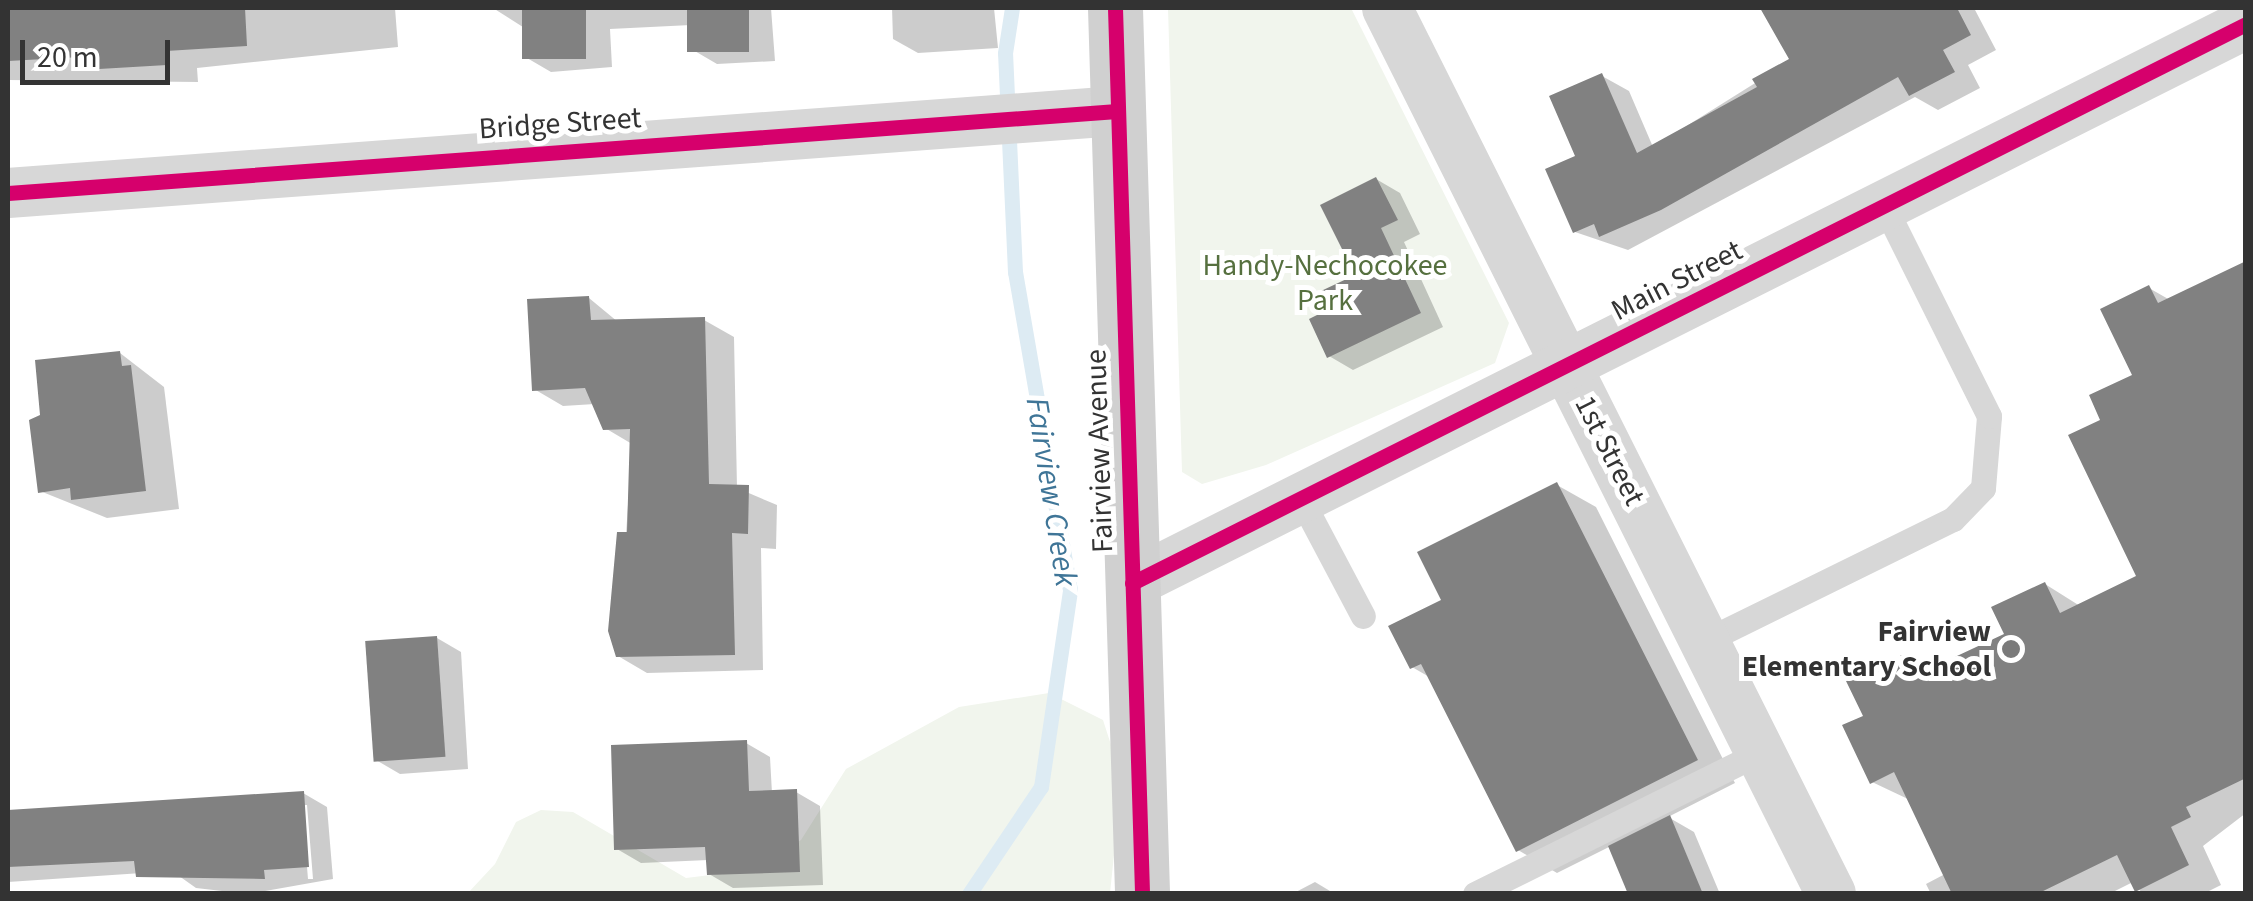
<!DOCTYPE html>
<style>
body{margin:0}
#map{position:relative;width:2253px;height:901px;overflow:hidden;background:#fff;font-family:"Source Sans 3",sans-serif}
div>[style]{position:absolute}
.green>*{inset:0;background:#f1f5ed}
.shadow>*{inset:0;background:#0003}
.stream>*{height:15px;margin:-7.5px;padding:0 7.5px;transform-origin:7.5px;border-radius:7.5px;background:#ddebf3}
.building>*{inset:0;background:#818181;transform-origin:0 0}
.service>*{height:25px;margin:-12.5px;padding:0 12.5px;transform-origin:12.5px;border-radius:12.5px;background:#d7d7d7}
.minor>*{height:50px;margin:-25px;padding:0 25px;transform-origin:25px;border-radius:25px;background:#d7d7d7}
.secondary>*{height:55px;margin:-27.5px;padding:0 27.5px;transform-origin:27.5px;border-radius:27.5px;background:#d0d0d0}
.cycleway>*{height:15px;margin:-7.5px;padding:0 7.5px;transform-origin:7.5px;border-radius:7.5px;background:#d6006c}
.dots>*{width:28px;height:28px;translate:-50% -50%;box-sizing:border-box;border:5px solid #fff;border-radius:50%}
span{translate:-50% -50%;white-space:nowrap;text-align:center;line-height:1.15;-webkit-text-stroke:10px #fff;paint-order:stroke}
.street-label{font-size:30px;color:#333}
.park-label{font-size:30px;color:#56703f}
.poi-label{font-size:30px;color:#333;font-weight:700}
.right{translate:-100% -50%;text-align:right}
.water-label{font-size:32px;color:#3f7597;font-style:italic}
.frame{position:absolute;inset:0;border:10px solid #333;pointer-events:none}
.scale{position:absolute;left:20px;top:40px;width:150px;height:45px;box-sizing:border-box;border:5px solid #333;border-top:0;padding-left:12px;font-size:30px;line-height:35px;white-space:nowrap;color:#333;-webkit-text-stroke:8px #fff;paint-order:stroke}
</style>
<div id="map">
<div class="green">
<i style="clip-path:polygon(1168px 8px,1351px 8px,1509px 323px,1495px 363px,1266px 465px,1202px 484px,1182px 472px)"></i>
<i style="clip-path:polygon(1049px 693px,1103px 720px,1122px 779px,1110px 893px,467px 894px,495px 864px,516px 822px,541px 810px,573px 812px,686px 878px,751px 870px,801px 840px,846px 769px,959px 707px)"></i>
</div>
<div class="shadow">
<i style="clip-path:polygon(8px 8px,395px 8px,398px 47px,197px 68px,198px 82px,8px 80px)"></i>
<i style="clip-path:polygon(493px 8px,771px 8px,775px 61px,717px 64px,693px 50px,691px 25px,610px 29px,612px 67px,551px 72px,527px 58px,526px 29px)"></i>
<i style="clip-path:polygon(892px 8px,994px 8px,998px 48px,918px 53px,893px 39px)"></i>
<i style="clip-path:polygon(1779px 8px,1974px 8px,1996px 50px,1968px 65px,1980px 88px,1938px 110px,1915px 97px,1628px 250px,1575px 232px,1579px 157px,1602px 76px,1629px 91px,1653px 147px,1792px 60px,1767px 14px)"></i>
<i style="clip-path:polygon(1376px 179px,1400px 193px,1420px 234px,1404px 242px,1443px 327px,1353px 370px,1329px 356px,1333px 311px,1358px 276px)"></i>
<i style="clip-path:polygon(2246px 264px,2246px 813px,2203px 846px,2221px 885px,2203px 894px,2143px 894px,2133px 882px,2109px 894px,1931px 894px,1926px 884px,1945px 874px,1910px 800px,1872px 782px,1866px 717px,1901px 658px,1928px 673px,2007px 635px,2045px 584px,2080px 606px,2139px 577px,2104px 421px,2136px 376px,2149px 288px,2170px 300px)"></i>
<i style="clip-path:polygon(589px 298px,618px 322px,704px 320px,734px 337px,737px 488px,777px 505px,776px 549px,761px 548px,763px 670px,647px 673px,618px 656px,632px 444px,605px 428px,595px 404px,563px 406px,534px 389px)"></i>
<i style="clip-path:polygon(120px 353px,164px 387px,179px 509px,107px 518px,40px 491px)"></i>
<i style="clip-path:polygon(1557px 485px,1596px 507px,1735px 783px,1668px 817px,1694px 832px,1720px 894px,1631px 894px,1611px 846px,1557px 873px,1518px 850px,1431px 678px,1412px 667px,1445px 602px)"></i>
<i style="clip-path:polygon(437px 638px,461px 652px,468px 769px,400px 774px,376px 760px)"></i>
<i style="clip-path:polygon(746px 743px,770px 757px,772px 793px,796px 792px,820px 806px,823px 885px,733px 888px,709px 874px,708px 860px,641px 863px,617px 849px)"></i>
<i style="clip-path:polygon(evenodd,303px 793px,327px 807px,333px 879px,248px 894px,196px 888px,172px 871px,8px 882px,8px 812px,303px 793px,302px 805px,307px 805px,313px 879px,308px 879px,302px 805px)"></i>
<i style="clip-path:polygon(1315px 882px,1335px 894px,1292px 894px)"></i>
</div>
<div class="stream">
<i style="left:969px;top:894px;width:129px;rotate:-56.1deg"></i>
<i style="left:1041px;top:787px;width:199px;rotate:-81.6deg"></i>
<i style="left:1070px;top:590px;width:323px;rotate:-99.8deg"></i>
<i style="left:1015px;top:272px;width:219px;rotate:-92.6deg"></i>
<i style="left:1005px;top:53px;width:46px;rotate:-81.2deg"></i>
</div>
<div class="building">
<i style="clip-path:polygon(8px 8px,245px 8px,247px 46px,166px 51px,167px 65px,82px 70px,81px 57px,8px 61px)"></i>
<i style="left:522px;top:8px;width:64px;height:51px"></i>
<i style="left:687px;top:8px;width:62px;height:44px"></i>
<i style="clip-path:polygon(1760px 8px,1957px 8px,1971px 35px,1943px 50px,1955px 72px,1909px 96px,1898px 77px,1661px 210px,1599px 237px,1594px 224px,1573px 233px,1545px 169px,1575px 156px,1549px 96px,1602px 73px,1637px 153px,1757px 87px,1752px 79px,1789px 59px)"></i>
<i style="clip-path:polygon(1376px 177px,1398px 220px,1381px 228px,1421px 313px,1327px 358px,1309px 319px,1329px 309px,1321px 291px,1355px 275px,1320px 205px)"></i>
<i style="clip-path:polygon(2246px 261px,2246px 778px,2186px 807px,2191px 817px,2171px 827px,2189px 865px,2135px 892px,2117px 855px,2037px 894px,1952px 894px,1894px 772px,1870px 784px,1842px 725px,1863px 716px,1846px 681px,1902px 655px,1912px 677px,2004px 634px,1991px 607px,2045px 582px,2060px 613px,2136px 576px,2068px 435px,2100px 420px,2089px 395px,2132px 375px,2100px 309px,2149px 285px,2158px 303px)"></i>
<i style="clip-path:polygon(589px 296px,591px 320px,705px 317px,709px 484px,749px 485px,748px 534px,732px 533px,735px 655px,616px 657px,608px 631px,617px 532px,627px 532px,630px 429px,603px 430px,585px 388px,532px 391px,527px 299px)"></i>
<i style="clip-path:polygon(120px 351px,122px 366px,131px 365px,146px 491px,71px 500px,70px 488px,38px 493px,29px 420px,40px 415px,35px 360px)"></i>
<i style="clip-path:polygon(1557px 482px,1698px 760px,1516px 852px,1421px 664px,1410px 669px,1388px 626px,1441px 600px,1417px 552px)"></i>
<i style="left:437px;top:636px;width:121px;height:72px;rotate:86deg"></i>
<i style="clip-path:polygon(747px 740px,749px 791px,797px 789px,800px 872px,707px 875px,705px 847px,614px 850px,611px 745px)"></i>
<i style="clip-path:polygon(304px 791px,309px 867px,264px 870px,265px 879px,136px 877px,134px 861px,8px 867px,8px 810px)"></i>
<i style="clip-path:polygon(1670px 815px,1703px 894px,1628px 894px,1608px 846px)"></i>
</div>
<div class="service">
<i style="left:1302px;top:501px;width:130px;rotate:62.1deg"></i>
<i style="left:1705px;top:641px;width:276px;rotate:-26.2deg"></i>
<i style="left:1953px;top:519px;width:43px;rotate:-45.9deg"></i>
<i style="left:1983px;top:488px;width:72px;rotate:-85.2deg"></i>
<i style="left:1989px;top:416px;width:233px;rotate:-116.5deg"></i>
<i style="left:1475px;top:894px;width:319px;rotate:-26.4deg"></i>
</div>
<div class="minor">
<i style="left:1387px;top:8px;width:991px;rotate:63.38deg"></i>
<i style="left:8px;top:193px;width:1112px;rotate:-4.23deg"></i>
<i style="left:1132px;top:583px;width:1246px;rotate:-26.65deg"></i>
</div>
<div class="secondary">
<i style="left:1115px;top:8px;width:886px;rotate:88.25deg"></i>
</div>
<div class="cycleway">
<i style="left:1115px;top:8px;width:886px;rotate:88.25deg"></i>
<i style="left:8px;top:193px;width:1112px;rotate:-4.23deg"></i>
<i style="left:1132px;top:583px;width:1246px;rotate:-26.65deg"></i>
</div>
<div class="dots">
<i style="left:2011px;top:649px;background:#7a7a7a"></i>
</div>
<div class="street-label">
<span style="left:560px;top:124px;rotate:-4deg">Bridge Street</span>
<span style="left:1677px;top:281px;rotate:-27deg">Main Street</span>
<span style="left:1100px;top:451px;rotate:-92deg">Fairview Avenue</span>
<span style="left:1609px;top:451px;rotate:63deg">1st Street</span>
</div>
<div class="park-label">
<span style="left:1325px;top:283px">Handy-Nechocokee<br>Park</span>
</div>
<div class="poi-label">
<span class="right" style="left:1991px;top:649px">Fairview<br>Elementary School</span>
</div>
<div class="water-label">
<span style="left:1051px;top:492px;rotate:81deg">Fairview Creek</span>
</div>
<div class="frame"></div>
<div class="scale">20 m</div>
</div>
